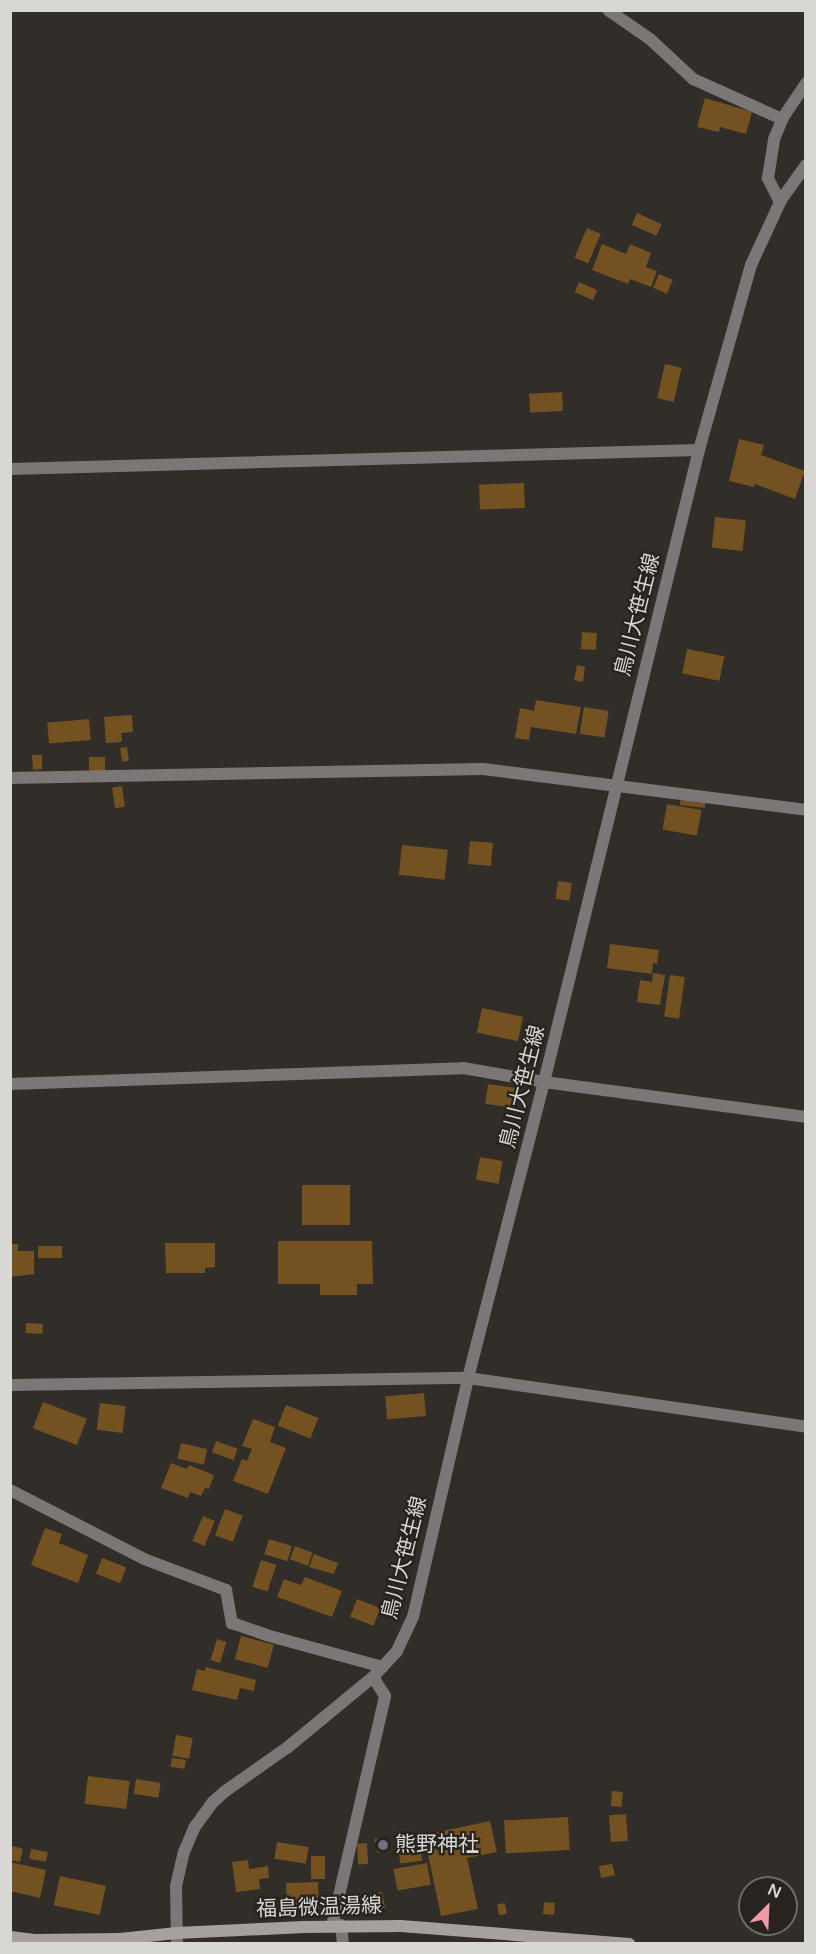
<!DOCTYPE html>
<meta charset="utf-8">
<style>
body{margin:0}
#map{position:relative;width:816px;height:1954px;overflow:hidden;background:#312d28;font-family:"Varela Round","Noto Sans JP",sans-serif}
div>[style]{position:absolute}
.building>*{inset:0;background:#735121;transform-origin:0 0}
.minor>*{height:12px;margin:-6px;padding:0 6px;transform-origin:6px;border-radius:6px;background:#7b7776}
.tertiary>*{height:12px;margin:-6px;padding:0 6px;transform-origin:6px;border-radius:6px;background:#7b7776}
.secondary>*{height:12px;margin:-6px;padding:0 6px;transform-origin:6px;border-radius:6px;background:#a6a09f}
.dots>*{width:16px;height:16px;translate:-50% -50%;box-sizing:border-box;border:3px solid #27231e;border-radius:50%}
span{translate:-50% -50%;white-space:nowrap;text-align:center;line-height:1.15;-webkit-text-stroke:4.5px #27231e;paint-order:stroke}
.street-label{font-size:21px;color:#d9d7d4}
.poi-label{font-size:21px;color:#d9d7d4}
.left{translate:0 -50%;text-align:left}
.frame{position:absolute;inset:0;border:12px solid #d9d7d4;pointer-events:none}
.north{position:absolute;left:738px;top:1876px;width:60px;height:60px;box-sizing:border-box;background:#27231e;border:2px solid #6e6b67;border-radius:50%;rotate:24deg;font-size:16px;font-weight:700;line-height:24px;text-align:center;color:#d9d7d4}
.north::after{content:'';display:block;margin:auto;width:21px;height:27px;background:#f39aa7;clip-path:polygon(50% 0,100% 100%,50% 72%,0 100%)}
</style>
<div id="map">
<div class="building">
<i style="clip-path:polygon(705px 98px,752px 112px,746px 134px,720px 127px,719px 132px,697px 127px)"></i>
<i style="left:637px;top:213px;width:27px;height:13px;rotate:24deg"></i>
<i style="left:587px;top:228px;width:15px;height:32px;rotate:23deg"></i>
<i style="clip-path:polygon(602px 244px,626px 254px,630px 244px,651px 253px,646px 267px,657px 271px,651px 287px,630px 279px,628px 284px,592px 270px)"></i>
<i style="left:659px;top:274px;width:15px;height:15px;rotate:23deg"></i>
<i style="left:579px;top:282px;width:20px;height:11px;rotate:24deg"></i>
<i style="left:665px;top:364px;width:17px;height:35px;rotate:13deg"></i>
<i style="left:562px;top:392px;width:19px;height:33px;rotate:87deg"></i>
<i style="clip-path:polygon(739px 439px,764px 445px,761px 455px,805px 471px,795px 499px,755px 484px,754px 487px,729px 481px)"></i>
<i style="left:524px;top:483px;width:25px;height:45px;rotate:88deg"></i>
<i style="left:715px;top:517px;width:31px;height:31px;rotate:6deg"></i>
<i style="left:582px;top:632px;width:15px;height:17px;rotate:4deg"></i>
<i style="left:687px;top:649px;width:38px;height:25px;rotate:11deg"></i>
<i style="clip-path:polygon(577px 665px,585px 667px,583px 682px,574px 680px)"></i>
<i style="clip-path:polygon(536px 700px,581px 707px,576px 734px,531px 727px,529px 740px,515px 738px,520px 708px,534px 711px)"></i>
<i style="left:584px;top:707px;width:25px;height:27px;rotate:9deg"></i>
<i style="clip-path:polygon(132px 715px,133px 732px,121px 733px,122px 742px,106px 743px,104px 717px)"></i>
<i style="left:89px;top:719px;width:21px;height:42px;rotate:85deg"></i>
<i style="left:127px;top:747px;width:14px;height:7px;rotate:82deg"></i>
<i style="clip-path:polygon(32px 755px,42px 755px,42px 769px,33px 770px)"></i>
<i style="left:89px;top:757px;width:16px;height:15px"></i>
<i style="left:122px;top:786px;width:21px;height:10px;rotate:82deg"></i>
<i style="left:681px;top:796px;width:25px;height:9px;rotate:7deg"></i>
<i style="left:667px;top:804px;width:35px;height:26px;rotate:10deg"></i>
<i style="left:470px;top:841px;width:23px;height:23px;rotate:5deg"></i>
<i style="left:402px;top:845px;width:46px;height:30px;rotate:6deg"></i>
<i style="left:558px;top:881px;width:14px;height:18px;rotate:8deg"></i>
<i style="clip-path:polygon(610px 944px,659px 950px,657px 964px,653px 963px,652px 974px,607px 968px)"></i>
<i style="clip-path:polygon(653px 973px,665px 975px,660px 1005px,637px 1002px,640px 980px,652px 982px)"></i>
<i style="left:670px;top:975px;width:15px;height:42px;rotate:8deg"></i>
<i style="left:482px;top:1008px;width:42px;height:25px;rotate:12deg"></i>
<i style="left:488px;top:1084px;width:30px;height:20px;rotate:8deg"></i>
<i style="left:480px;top:1157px;width:23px;height:23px;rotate:10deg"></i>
<i style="left:302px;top:1185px;width:48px;height:40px"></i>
<i style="clip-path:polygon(278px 1241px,372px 1241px,373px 1284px,357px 1284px,357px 1295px,320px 1295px,320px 1284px,278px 1284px)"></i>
<i style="clip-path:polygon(165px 1243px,215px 1243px,215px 1267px,205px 1268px,205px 1273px,166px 1273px)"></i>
<i style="clip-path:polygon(10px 1244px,18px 1244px,18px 1251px,34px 1251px,34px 1274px,10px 1277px)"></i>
<i style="left:38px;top:1246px;width:24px;height:12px"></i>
<i style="left:26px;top:1323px;width:17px;height:10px;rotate:3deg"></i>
<i style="left:424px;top:1393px;width:23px;height:39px;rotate:85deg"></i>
<i style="left:43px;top:1402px;width:47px;height:28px;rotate:21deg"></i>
<i style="left:100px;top:1403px;width:26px;height:27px;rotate:7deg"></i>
<i style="left:286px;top:1405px;width:35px;height:22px;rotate:22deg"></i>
<i style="clip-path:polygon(253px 1419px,275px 1427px,270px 1442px,286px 1448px,268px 1494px,233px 1481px,242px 1459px,247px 1461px,252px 1449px,242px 1446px)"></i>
<i style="left:216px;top:1441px;width:23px;height:12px;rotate:20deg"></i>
<i style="left:181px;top:1443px;width:27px;height:16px;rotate:13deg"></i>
<i style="clip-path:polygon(171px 1463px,187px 1469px,189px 1465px,214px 1475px,209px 1489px,205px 1488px,201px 1496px,190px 1492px,188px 1498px,161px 1488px)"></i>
<i style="left:225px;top:1509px;width:19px;height:28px;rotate:21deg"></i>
<i style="left:203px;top:1516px;width:13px;height:27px;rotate:23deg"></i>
<i style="clip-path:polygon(45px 1528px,62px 1534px,59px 1543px,88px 1555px,78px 1583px,31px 1565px)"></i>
<i style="left:269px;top:1539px;width:24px;height:16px;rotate:17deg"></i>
<i style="left:295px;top:1546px;width:19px;height:14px;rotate:21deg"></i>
<i style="clip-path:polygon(314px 1554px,338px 1563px,334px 1574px,309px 1567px)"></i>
<i style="left:102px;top:1558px;width:26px;height:17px;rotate:21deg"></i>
<i style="left:261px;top:1560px;width:16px;height:28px;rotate:18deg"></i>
<i style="clip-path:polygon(305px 1577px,342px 1591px,332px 1617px,277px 1597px,284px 1579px,301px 1585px)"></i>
<i style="left:357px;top:1599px;width:25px;height:19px;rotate:21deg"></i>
<i style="left:241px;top:1636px;width:34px;height:24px;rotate:15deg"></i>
<i style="left:217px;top:1639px;width:10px;height:22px;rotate:17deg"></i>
<i style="clip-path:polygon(206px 1667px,256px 1680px,254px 1691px,240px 1688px,237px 1700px,192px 1690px,197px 1669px,205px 1671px)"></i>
<i style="left:176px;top:1735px;width:17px;height:21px;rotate:10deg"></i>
<i style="left:172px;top:1758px;width:14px;height:9px;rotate:8deg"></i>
<i style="left:88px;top:1776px;width:42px;height:28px;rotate:7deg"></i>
<i style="left:136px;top:1779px;width:25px;height:15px;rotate:9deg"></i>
<i style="left:612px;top:1791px;width:11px;height:15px;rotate:5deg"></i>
<i style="left:626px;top:1814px;width:27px;height:17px;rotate:86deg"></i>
<i style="left:568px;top:1817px;width:33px;height:64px;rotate:87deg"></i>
<i style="clip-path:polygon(490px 1821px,497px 1852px,467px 1858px,478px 1909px,441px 1916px,424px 1835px)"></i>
<i style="left:419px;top:1835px;width:26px;height:22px;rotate:83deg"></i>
<i style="left:385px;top:1837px;width:14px;height:11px;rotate:78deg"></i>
<i style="left:277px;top:1842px;width:32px;height:17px;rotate:9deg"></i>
<i style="left:367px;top:1843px;width:21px;height:10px;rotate:87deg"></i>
<i style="clip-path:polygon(10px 1845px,23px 1849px,20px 1862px,10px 1860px)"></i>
<i style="left:31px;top:1849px;width:17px;height:10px;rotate:10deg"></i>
<i style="left:311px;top:1856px;width:14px;height:23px"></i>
<i style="clip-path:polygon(248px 1860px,249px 1869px,268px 1866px,269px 1878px,259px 1879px,260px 1889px,236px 1892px,232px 1862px)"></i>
<i style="clip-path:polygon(10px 1862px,46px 1870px,40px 1898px,10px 1891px)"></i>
<i style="left:427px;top:1863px;width:22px;height:34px;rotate:80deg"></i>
<i style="clip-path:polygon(612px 1864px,615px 1875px,601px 1878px,599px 1866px)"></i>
<i style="left:60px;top:1876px;width:47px;height:30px;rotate:12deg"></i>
<i style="left:318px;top:1882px;width:27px;height:32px;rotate:88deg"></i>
<i style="left:382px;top:1892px;width:16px;height:13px;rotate:79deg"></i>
<i style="left:544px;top:1902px;width:11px;height:12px;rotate:5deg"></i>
<i style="left:505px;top:1903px;width:11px;height:8px;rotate:80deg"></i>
</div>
<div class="minor">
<i style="left:608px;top:10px;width:51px;rotate:34.6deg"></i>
<i style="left:650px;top:39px;width:59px;rotate:42.9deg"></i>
<i style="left:693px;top:79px;width:98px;rotate:24.2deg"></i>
<i style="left:780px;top:202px;width:27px;rotate:-117deg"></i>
<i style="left:768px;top:178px;width:39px;rotate:-81deg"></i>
<i style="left:774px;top:139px;width:25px;rotate:-67deg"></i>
<i style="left:784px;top:116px;width:40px;rotate:-56deg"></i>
<i style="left:10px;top:469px;width:689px;rotate:-1.58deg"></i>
<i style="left:10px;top:778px;width:473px;rotate:-1.1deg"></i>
<i style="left:483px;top:769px;width:326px;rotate:7.2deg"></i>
<i style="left:10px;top:1084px;width:453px;rotate:-2deg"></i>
<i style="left:463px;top:1068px;width:82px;rotate:9.8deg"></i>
<i style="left:544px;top:1082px;width:264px;rotate:7.6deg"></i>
<i style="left:10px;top:1385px;width:458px;rotate:-0.9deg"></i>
<i style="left:468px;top:1378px;width:342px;rotate:8.2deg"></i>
<i style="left:10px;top:1490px;width:151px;rotate:27.2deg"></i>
<i style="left:144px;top:1559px;width:88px;rotate:20.7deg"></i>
<i style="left:226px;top:1590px;width:34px;rotate:80deg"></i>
<i style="left:232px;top:1623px;width:36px;rotate:19deg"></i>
<i style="left:266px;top:1635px;width:121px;rotate:15.3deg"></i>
<i style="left:341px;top:1925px;width:19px;rotate:84deg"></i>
<i style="left:332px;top:1926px;width:236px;rotate:-77deg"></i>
<i style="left:385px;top:1696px;width:22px;rotate:-122deg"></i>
</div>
<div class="tertiary">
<i style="left:177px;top:1944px;width:58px;rotate:-91deg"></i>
<i style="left:176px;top:1886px;width:35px;rotate:-77deg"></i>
<i style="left:184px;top:1852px;width:26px;rotate:-67deg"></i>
<i style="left:194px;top:1828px;width:32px;rotate:-54deg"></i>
<i style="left:213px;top:1802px;width:15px;rotate:-42deg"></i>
<i style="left:224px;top:1792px;width:78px;rotate:-35.1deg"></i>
<i style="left:288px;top:1747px;width:110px;rotate:-39.5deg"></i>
<i style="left:373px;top:1677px;width:35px;rotate:-47deg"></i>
<i style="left:397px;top:1651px;width:38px;rotate:-65deg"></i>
<i style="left:413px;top:1617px;width:245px;rotate:-77deg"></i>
<i style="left:468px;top:1378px;width:306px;rotate:-75.6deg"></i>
<i style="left:544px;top:1082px;width:651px;rotate:-76.22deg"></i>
<i style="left:699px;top:450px;width:192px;rotate:-74.3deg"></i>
<i style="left:751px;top:265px;width:72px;rotate:-65.2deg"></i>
<i style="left:781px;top:200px;width:43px;rotate:-54.5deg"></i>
</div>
<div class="secondary">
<i style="left:10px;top:1937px;width:23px;rotate:7deg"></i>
<i style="left:33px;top:1940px;width:87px;rotate:-0.7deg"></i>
<i style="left:120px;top:1939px;width:57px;rotate:-6deg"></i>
<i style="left:177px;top:1933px;width:127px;rotate:-2.7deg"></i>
<i style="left:304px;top:1927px;width:97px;rotate:-0.6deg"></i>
<i style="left:401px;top:1926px;width:229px;rotate:4.5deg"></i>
</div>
<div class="dots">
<i style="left:383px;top:1845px;background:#6b7280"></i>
</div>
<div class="street-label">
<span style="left:638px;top:615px;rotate:-76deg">鳥川大笹生線</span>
<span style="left:523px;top:1087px;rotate:-76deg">鳥川大笹生線</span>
<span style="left:405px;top:1558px;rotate:-76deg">鳥川大笹生線</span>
<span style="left:319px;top:1908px;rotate:-2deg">福島微温湯線</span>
</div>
<div class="poi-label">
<span class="left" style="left:395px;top:1845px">熊野神社</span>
</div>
<div class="frame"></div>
<div class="north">N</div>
</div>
